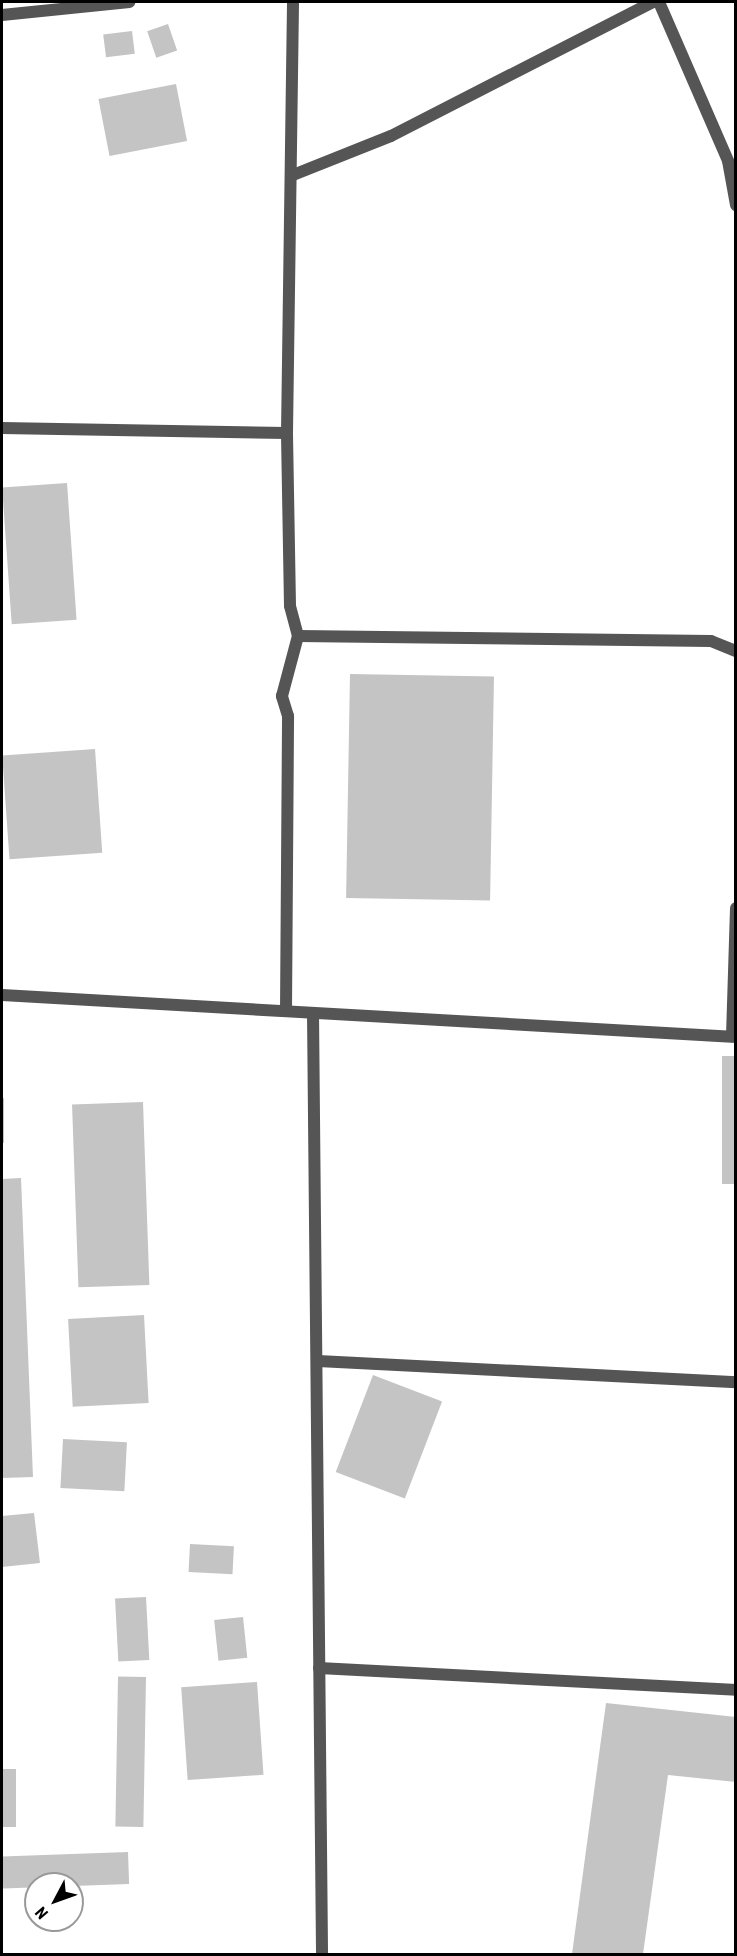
<!DOCTYPE html>
<style>
body{margin:0}
#map{position:relative;width:737px;height:1956px;overflow:hidden;background:#fff;font-family:"Roboto Condensed",sans-serif}
div>[style]{position:absolute}
.building>*{inset:0;background:#c4c4c4;transform-origin:0 0}
.street>*{height:12px;margin:-6px;padding:0 6px;transform-origin:6px;border-radius:6px;background:#555}
span{translate:-50% -50%;white-space:nowrap;text-align:center;line-height:1.15;-webkit-text-stroke:5px #fff;paint-order:stroke}
.frame{position:absolute;inset:0;border:3px solid #000;pointer-events:none}
.north{position:absolute;left:24px;top:1872px;width:60px;height:60px;box-sizing:border-box;background:#fff;border:2px solid #999;border-radius:50%;rotate:229deg;font-size:16px;font-weight:700;line-height:24px;text-align:center;color:#000}
.north::after{content:'';display:block;margin:auto;width:21px;height:27px;background:#000;clip-path:polygon(50% 0,100% 100%,50% 72%,0 100%)}
</style>
<div id="map">
<div class="building">
<i style="left:168px;top:24px;width:28px;height:22px;rotate:71deg"></i>
<i style="left:132px;top:31px;width:23px;height:29px;rotate:83deg"></i>
<i style="left:176px;top:84px;width:58px;height:79px;rotate:79deg"></i>
<i style="left:67px;top:483px;width:137px;height:65px;rotate:86deg"></i>
<i style="left:350px;top:674px;width:144px;height:224px;rotate:1deg"></i>
<i style="left:95px;top:749px;width:104px;height:93px;rotate:86deg"></i>
<i style="left:722px;top:1056px;width:14px;height:128px"></i>
<i style="left:2px;top:1098px;width:2px;height:45px"></i>
<i style="left:143px;top:1102px;width:183px;height:71px;rotate:88deg"></i>
<i style="clip-path:polygon(21px 1178px,33px 1477px,2px 1478px,2px 1179px)"></i>
<i style="left:144px;top:1315px;width:88px;height:76px;rotate:87deg"></i>
<i style="left:373px;top:1375px;width:74px;height:104px;rotate:21deg"></i>
<i style="left:63px;top:1439px;width:64px;height:49px;rotate:3deg"></i>
<i style="clip-path:polygon(34px 1513px,40px 1563px,2px 1567px,2px 1516px)"></i>
<i style="left:190px;top:1544px;width:44px;height:28px;rotate:3deg"></i>
<i style="left:146px;top:1597px;width:63px;height:31px;rotate:87deg"></i>
<i style="left:243px;top:1617px;width:41px;height:29px;rotate:84deg"></i>
<i style="left:146px;top:1677px;width:150px;height:28px;rotate:91deg"></i>
<i style="left:257px;top:1682px;width:93px;height:76px;rotate:86deg"></i>
<i style="clip-path:polygon(606px 1703px,736px 1717px,736px 1782px,668px 1775px,643px 1954px,572px 1954px)"></i>
<i style="left:2px;top:1769px;width:14px;height:58px"></i>
<i style="left:128px;top:1852px;width:32px;height:126px;rotate:88deg"></i>
</div>
<div class="street">
<i style="left:659px;top:2px;width:173px;rotate:66.5deg"></i>
<i style="left:728px;top:161px;width:45px;rotate:79.7deg"></i>
<i style="left:2px;top:15px;width:128px;rotate:-5.8deg"></i>
<i style="left:293px;top:175px;width:105px;rotate:-21.7deg"></i>
<i style="left:391px;top:136px;width:294px;rotate:-27.1deg"></i>
<i style="left:2px;top:428px;width:285px;rotate:1deg"></i>
<i style="left:298px;top:636px;width:413px;rotate:0.7deg"></i>
<i style="left:711px;top:641px;width:27px;rotate:22deg"></i>
<i style="left:2px;top:995px;width:735px;rotate:3.27deg"></i>
<i style="left:286px;top:1011px;width:295px;rotate:-89.6deg"></i>
<i style="left:288px;top:716px;width:21px;rotate:-107deg"></i>
<i style="left:282px;top:696px;width:62px;rotate:-75.1deg"></i>
<i style="left:298px;top:636px;width:31px;rotate:-105deg"></i>
<i style="left:290px;top:606px;width:173px;rotate:-91deg"></i>
<i style="left:287px;top:433px;width:431px;rotate:-89.2deg"></i>
<i style="left:313px;top:1013px;width:941px;rotate:89.45deg"></i>
<i style="left:732px;top:1036px;width:128px;rotate:-88.2deg"></i>
<i style="left:318px;top:1361px;width:419px;rotate:2.9deg"></i>
<i style="left:319px;top:1668px;width:418px;rotate:3deg"></i>
</div>
<div class="frame"></div>
<div class="north">N</div>
</div>
